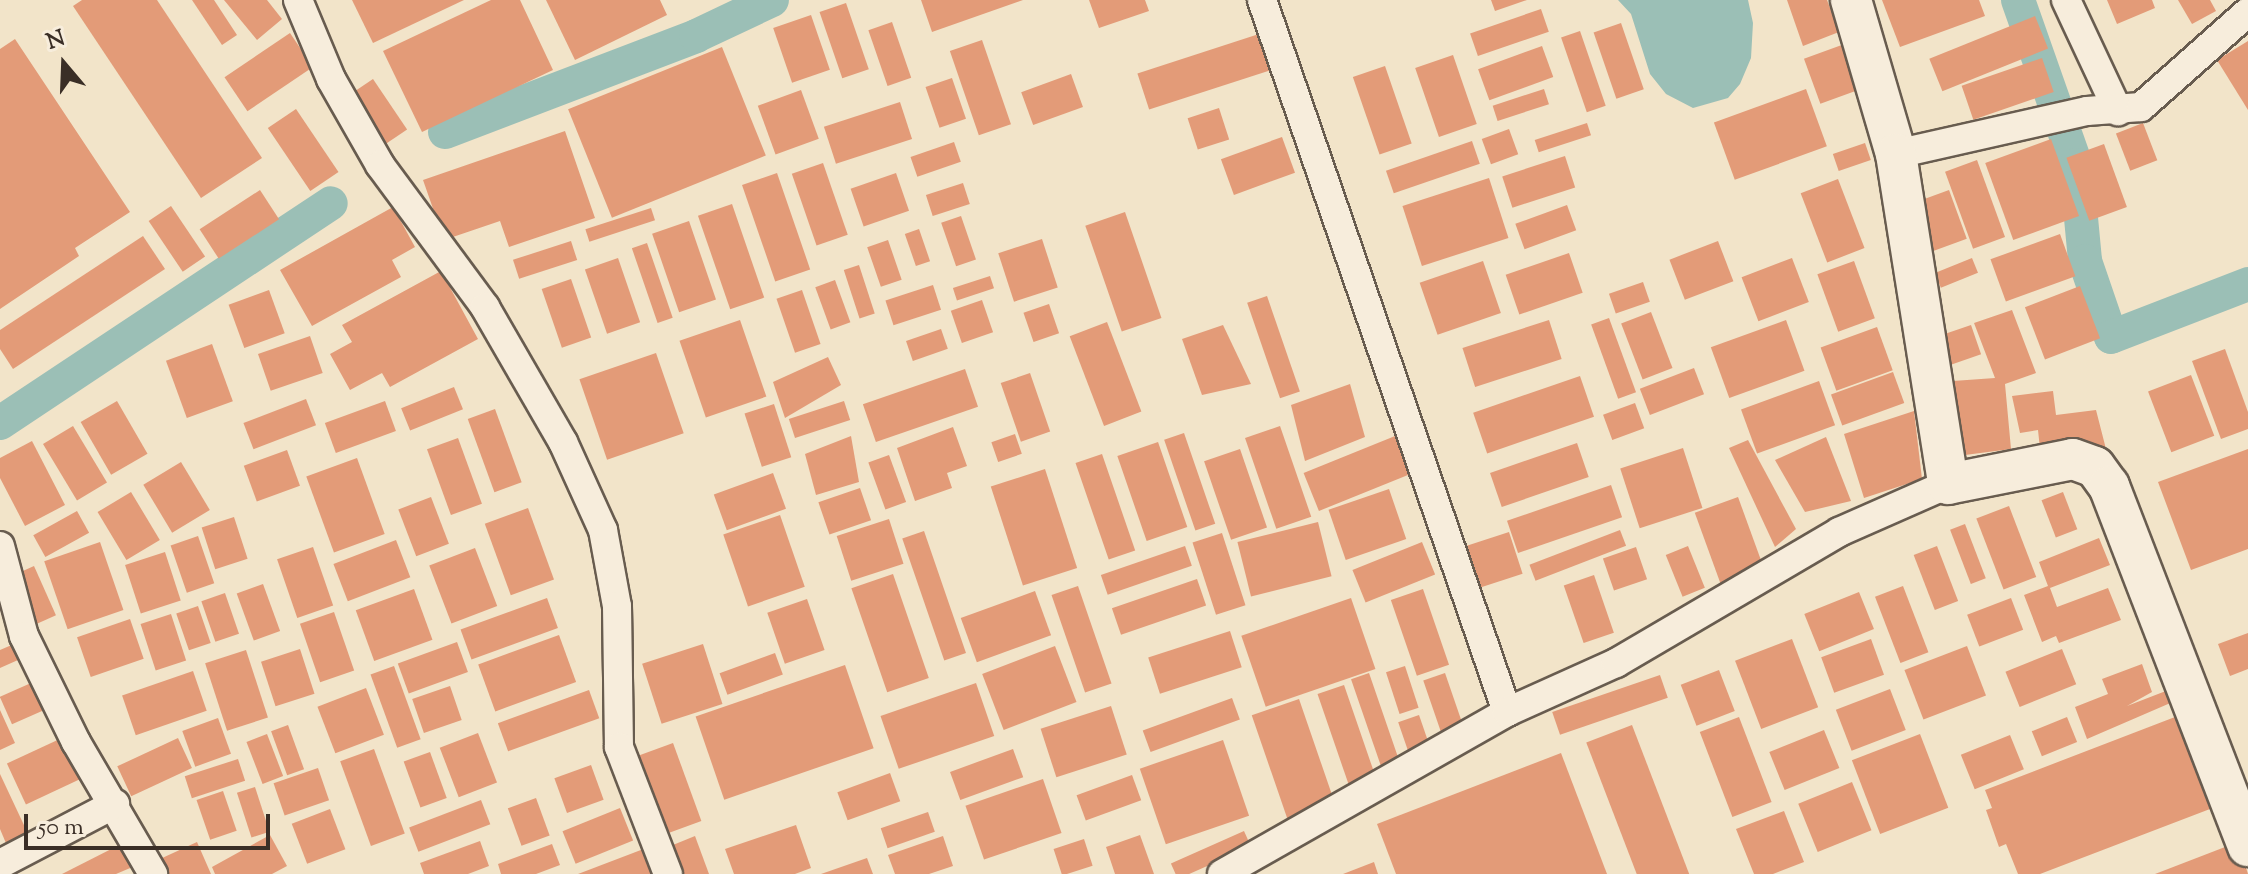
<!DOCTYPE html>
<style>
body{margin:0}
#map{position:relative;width:2248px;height:874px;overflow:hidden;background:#f2e4c9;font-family:"Sorts Mill Goudy",serif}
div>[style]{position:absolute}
.water>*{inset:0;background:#9bbfb6}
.canal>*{height:34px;margin:-17px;padding:0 17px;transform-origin:17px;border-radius:17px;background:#9bbfb6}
.building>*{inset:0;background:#e39b78;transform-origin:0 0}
.roads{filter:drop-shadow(2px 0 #685c4f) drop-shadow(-2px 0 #685c4f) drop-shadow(0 2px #685c4f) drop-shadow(0 -2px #685c4f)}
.street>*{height:28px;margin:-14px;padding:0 14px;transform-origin:14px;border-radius:14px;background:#f7eddc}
.secondary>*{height:40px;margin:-20px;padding:0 20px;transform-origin:20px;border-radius:20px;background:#f7eddc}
span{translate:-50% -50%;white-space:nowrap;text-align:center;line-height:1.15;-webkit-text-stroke:7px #f7eddc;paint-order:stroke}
.north{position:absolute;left:24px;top:24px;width:80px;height:80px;-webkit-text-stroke:6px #f7eddc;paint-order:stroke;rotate:341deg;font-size:22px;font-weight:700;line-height:32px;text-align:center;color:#3a2e26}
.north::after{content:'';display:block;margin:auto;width:28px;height:36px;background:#3a2e26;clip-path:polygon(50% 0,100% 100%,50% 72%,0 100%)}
.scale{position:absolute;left:24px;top:814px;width:246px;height:36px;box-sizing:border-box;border:4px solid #3a2e26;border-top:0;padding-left:10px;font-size:24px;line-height:28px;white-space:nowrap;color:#3a2e26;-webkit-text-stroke:6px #f7eddc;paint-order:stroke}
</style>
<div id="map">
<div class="water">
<i style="clip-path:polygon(1618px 0,1748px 0,1753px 23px,1751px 58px,1740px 84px,1728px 98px,1693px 108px,1666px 94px,1650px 74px,1631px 14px)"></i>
</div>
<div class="canal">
<i style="left:2018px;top:0;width:175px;rotate:70.6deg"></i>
<i style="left:2076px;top:165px;width:96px;rotate:84.6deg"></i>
<i style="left:2085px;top:261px;width:80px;rotate:71.1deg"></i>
<i style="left:2111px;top:337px;width:147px;rotate:-21.1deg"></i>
<i style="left:445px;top:132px;width:269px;rotate:-20.9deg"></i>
<i style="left:696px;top:36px;width:84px;rotate:-25.3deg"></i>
<i style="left:0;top:423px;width:397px;rotate:-33.6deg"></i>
</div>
<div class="building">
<i style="clip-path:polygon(82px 0,157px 0,262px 158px,201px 198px,73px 6px)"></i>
<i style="clip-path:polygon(192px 0,214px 0,237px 35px,222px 45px)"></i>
<i style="clip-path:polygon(224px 0,267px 0,282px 19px,257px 40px)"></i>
<i style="clip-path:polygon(352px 0,464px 0,373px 43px)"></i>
<i style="clip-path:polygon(491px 0,520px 0,553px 70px,422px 132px,383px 51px)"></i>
<i style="clip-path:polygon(546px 0,660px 0,667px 15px,575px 60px)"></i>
<i style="clip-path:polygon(921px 0,1023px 0,932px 32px)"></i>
<i style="clip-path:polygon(1089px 0,1145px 0,1149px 11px,1099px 28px)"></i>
<i style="clip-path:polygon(1491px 0,1527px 0,1495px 11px)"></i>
<i style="clip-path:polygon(1787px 0,1827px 0,1839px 32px,1803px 46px)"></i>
<i style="clip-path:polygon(1882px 0,1979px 0,1985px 16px,1900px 47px)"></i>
<i style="clip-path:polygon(2107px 0,2152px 0,2155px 8px,2117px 24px)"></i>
<i style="clip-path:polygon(2178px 0,2210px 0,2216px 11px,2192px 24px)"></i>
<i style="left:846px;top:3px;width:70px;height:28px;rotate:71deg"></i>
<i style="left:1541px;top:9px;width:24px;height:75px;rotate:71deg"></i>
<i style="left:811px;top:15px;width:58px;height:40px;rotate:71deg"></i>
<i style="left:2035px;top:16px;width:35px;height:114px;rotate:68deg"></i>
<i style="left:892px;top:22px;width:59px;height:25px;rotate:71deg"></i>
<i style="left:1621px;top:23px;width:70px;height:29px;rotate:71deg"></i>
<i style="left:1580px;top:31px;width:79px;height:20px;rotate:71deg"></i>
<i style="left:290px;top:33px;width:41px;height:79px;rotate:56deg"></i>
<i style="left:1262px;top:33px;width:38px;height:131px;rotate:72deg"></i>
<i style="clip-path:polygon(15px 39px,130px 212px,75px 248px,79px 256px,0 309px,0 49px)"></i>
<i style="left:982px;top:40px;width:89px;height:34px;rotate:71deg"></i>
<i style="clip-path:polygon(2248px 41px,2248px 110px,2217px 60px)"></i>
<i style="left:1850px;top:42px;width:48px;height:49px;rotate:70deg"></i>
<i style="left:1542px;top:46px;width:33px;height:68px;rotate:70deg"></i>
<i style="left:722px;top:47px;width:117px;height:166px;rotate:68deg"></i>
<i style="left:1453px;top:55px;width:73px;height:40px;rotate:71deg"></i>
<i style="left:2042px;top:58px;width:36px;height:85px;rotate:71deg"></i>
<i style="left:1385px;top:66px;width:82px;height:34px;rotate:71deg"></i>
<i style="left:1071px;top:74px;width:35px;height:53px;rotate:70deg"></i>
<i style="left:952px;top:78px;width:43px;height:28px;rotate:71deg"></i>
<i style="left:373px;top:79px;width:61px;height:30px;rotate:56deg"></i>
<i style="left:1544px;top:89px;width:16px;height:54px;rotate:72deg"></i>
<i style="left:1806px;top:89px;width:61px;height:98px;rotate:70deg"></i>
<i style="left:801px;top:90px;width:52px;height:46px;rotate:70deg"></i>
<i style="left:900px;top:102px;width:39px;height:80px;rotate:72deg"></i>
<i style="left:1219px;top:108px;width:33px;height:33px;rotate:72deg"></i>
<i style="left:296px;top:109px;width:76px;height:34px;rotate:56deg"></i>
<i style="left:1587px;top:123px;width:13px;height:55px;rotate:72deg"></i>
<i style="left:2143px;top:123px;width:40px;height:29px;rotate:69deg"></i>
<i style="left:1509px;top:129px;width:27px;height:29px;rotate:70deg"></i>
<i style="clip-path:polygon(565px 131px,595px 218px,509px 247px,500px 221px,444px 240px,423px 180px)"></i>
<i style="left:1282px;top:137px;width:38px;height:65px;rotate:70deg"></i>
<i style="left:2051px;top:139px;width:82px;height:70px;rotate:70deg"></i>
<i style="left:1472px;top:141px;width:24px;height:91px;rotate:71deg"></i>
<i style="left:954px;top:142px;width:21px;height:46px;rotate:71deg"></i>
<i style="left:1865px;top:143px;width:18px;height:34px;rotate:71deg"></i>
<i style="left:2104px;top:144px;width:67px;height:40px;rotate:70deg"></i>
<i style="left:1565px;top:156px;width:33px;height:66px;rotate:72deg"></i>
<i style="left:1977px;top:160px;width:82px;height:34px;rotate:70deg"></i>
<i style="left:823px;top:163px;width:76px;height:33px;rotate:71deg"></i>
<i style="left:777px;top:173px;width:102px;height:37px;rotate:71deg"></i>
<i style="left:896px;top:173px;width:40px;height:48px;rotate:71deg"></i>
<i style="left:1489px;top:178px;width:63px;height:91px;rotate:72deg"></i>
<i style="left:1838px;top:179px;width:74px;height:40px;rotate:69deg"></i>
<i style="left:963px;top:183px;width:22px;height:39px;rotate:72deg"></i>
<i style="left:260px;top:190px;width:35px;height:72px;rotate:57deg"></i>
<i style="left:1949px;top:190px;width:52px;height:48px;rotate:70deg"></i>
<i style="left:732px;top:204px;width:99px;height:36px;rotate:71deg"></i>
<i style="left:1567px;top:205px;width:27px;height:55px;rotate:70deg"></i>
<i style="left:171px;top:206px;width:61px;height:27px;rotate:56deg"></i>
<i style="clip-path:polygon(393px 207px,415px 247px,392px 260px,401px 277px,312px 326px,280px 270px)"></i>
<i style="left:651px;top:208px;width:13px;height:69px;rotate:72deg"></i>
<i style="left:1125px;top:212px;width:112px;height:42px;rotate:71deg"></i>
<i style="left:961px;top:216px;width:46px;height:21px;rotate:71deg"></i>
<i style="left:689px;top:221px;width:83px;height:39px;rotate:71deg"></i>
<i style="left:919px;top:229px;width:34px;height:15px;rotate:71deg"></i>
<i style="left:2060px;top:234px;width:45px;height:74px;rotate:70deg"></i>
<i style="clip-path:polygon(143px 236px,165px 269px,13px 369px,0 349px,0 330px)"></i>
<i style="left:1042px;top:239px;width:51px;height:46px;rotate:72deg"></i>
<i style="left:888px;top:240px;width:42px;height:22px;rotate:71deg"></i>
<i style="left:571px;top:241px;width:20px;height:61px;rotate:72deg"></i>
<i style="left:1718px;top:241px;width:43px;height:52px;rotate:69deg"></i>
<i style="left:647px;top:243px;width:79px;height:16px;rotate:71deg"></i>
<i style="left:1569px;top:253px;width:42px;height:67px;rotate:71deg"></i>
<i style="left:618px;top:258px;width:68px;height:35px;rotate:71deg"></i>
<i style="left:1792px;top:258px;width:47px;height:54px;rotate:69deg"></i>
<i style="left:1972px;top:258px;width:16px;height:40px;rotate:68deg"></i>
<i style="left:1483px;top:261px;width:55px;height:67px;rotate:71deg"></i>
<i style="left:1854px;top:261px;width:61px;height:39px;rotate:70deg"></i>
<i style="left:859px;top:265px;width:51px;height:16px;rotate:72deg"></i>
<i style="clip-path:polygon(441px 271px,478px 339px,390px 387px,382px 373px,350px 390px,330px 354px,352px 342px,342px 325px)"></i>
<i style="left:990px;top:276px;width:13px;height:39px;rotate:72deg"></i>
<i style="left:571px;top:279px;width:62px;height:31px;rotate:71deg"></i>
<i style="left:835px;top:280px;width:45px;height:21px;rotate:70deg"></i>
<i style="left:1643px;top:282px;width:21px;height:36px;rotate:71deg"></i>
<i style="left:933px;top:285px;width:26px;height:50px;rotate:72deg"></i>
<i style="left:2080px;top:286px;width:56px;height:59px;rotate:69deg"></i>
<i style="left:269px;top:290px;width:46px;height:43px;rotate:70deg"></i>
<i style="left:802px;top:290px;width:57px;height:27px;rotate:71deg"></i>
<i style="left:1267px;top:296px;width:101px;height:21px;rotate:71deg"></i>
<i style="left:982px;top:300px;width:34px;height:33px;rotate:71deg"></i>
<i style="left:1049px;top:304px;width:31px;height:27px;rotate:71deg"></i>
<i style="clip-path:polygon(2012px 310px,2036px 373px,2005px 384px,2011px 449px,1965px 455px,1953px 381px,1995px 378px,1974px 323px)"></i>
<i style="left:1651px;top:312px;width:60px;height:32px;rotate:69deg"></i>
<i style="left:1609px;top:318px;width:79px;height:19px;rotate:70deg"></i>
<i style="left:740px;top:320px;width:81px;height:64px;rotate:71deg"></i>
<i style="left:1549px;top:320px;width:41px;height:91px;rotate:72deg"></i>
<i style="left:1786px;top:320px;width:54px;height:80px;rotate:70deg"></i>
<i style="left:1107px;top:322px;width:96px;height:40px;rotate:69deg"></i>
<i style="clip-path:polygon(1223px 325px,1251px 384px,1202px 395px,1182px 339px)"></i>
<i style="left:1971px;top:325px;width:31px;height:41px;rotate:71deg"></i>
<i style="left:1877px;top:327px;width:46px;height:60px;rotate:70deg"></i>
<i style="left:941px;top:329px;width:21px;height:37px;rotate:71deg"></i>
<i style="left:310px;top:336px;width:39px;height:55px;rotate:71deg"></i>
<i style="left:212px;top:344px;width:61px;height:49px;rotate:70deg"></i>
<i style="clip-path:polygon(2225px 349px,2248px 412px,2248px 429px,2221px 439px,2192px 361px)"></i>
<i style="left:656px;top:353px;width:85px;height:81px;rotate:71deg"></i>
<i style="clip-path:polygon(828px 357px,841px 385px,785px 418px,773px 382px)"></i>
<i style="left:1694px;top:368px;width:28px;height:58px;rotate:69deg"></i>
<i style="left:965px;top:369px;width:40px;height:108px;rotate:71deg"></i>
<i style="left:1893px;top:372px;width:33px;height:66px;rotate:70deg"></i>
<i style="left:1030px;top:373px;width:62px;height:31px;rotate:71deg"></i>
<i style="left:2191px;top:375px;width:65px;height:46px;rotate:69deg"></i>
<i style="left:1580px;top:376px;width:43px;height:113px;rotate:71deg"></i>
<i style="left:1819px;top:381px;width:47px;height:83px;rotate:70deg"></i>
<i style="clip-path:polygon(1350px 384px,1365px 437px,1305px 461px,1291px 405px)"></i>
<i style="left:454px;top:387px;width:24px;height:57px;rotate:68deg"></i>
<i style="clip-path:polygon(2053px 391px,2056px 415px,2096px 410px,2106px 449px,2040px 449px,2038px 430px,2020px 433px,2012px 396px)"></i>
<i style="left:306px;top:399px;width:28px;height:67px;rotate:69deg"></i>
<i style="left:117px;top:401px;width:61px;height:42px;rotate:60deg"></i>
<i style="left:385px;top:401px;width:32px;height:64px;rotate:70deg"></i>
<i style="left:844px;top:401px;width:20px;height:58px;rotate:72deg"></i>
<i style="left:1635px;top:403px;width:27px;height:34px;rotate:70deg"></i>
<i style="left:774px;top:404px;width:56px;height:31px;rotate:72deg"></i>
<i style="left:495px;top:409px;width:78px;height:29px;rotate:70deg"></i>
<i style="clip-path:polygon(1914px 411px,1922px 479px,1864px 498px,1844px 434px)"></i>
<i style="left:73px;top:426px;width:66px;height:35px;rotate:59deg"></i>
<i style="left:1280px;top:426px;width:96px;height:37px;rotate:71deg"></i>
<i style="clip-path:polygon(953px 427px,967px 466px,947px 473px,952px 488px,915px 501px,897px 448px)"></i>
<i style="left:1184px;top:433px;width:96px;height:21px;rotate:71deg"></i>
<i style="left:1015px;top:434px;width:21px;height:25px;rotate:71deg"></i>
<i style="left:1400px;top:434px;width:41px;height:104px;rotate:68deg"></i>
<i style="clip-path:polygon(851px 436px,859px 482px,816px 495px,805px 454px)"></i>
<i style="clip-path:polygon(1826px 437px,1851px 501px,1805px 512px,1775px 460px)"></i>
<i style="left:458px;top:438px;width:70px;height:33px;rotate:70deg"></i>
<i style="clip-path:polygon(1748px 440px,1796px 529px,1775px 547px,1729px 448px)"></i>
<i style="clip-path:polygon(32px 441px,65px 505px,25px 526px,0 478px,0 458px)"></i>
<i style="left:1158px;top:442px;width:90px;height:43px;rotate:71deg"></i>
<i style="left:1577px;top:443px;width:36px;height:92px;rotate:71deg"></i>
<i style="left:1683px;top:448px;width:63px;height:66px;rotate:72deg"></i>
<i style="left:1240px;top:449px;width:83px;height:38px;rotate:71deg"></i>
<i style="clip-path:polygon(2248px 449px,2248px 549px,2191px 570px,2158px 482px)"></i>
<i style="left:287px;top:450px;width:38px;height:46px;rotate:70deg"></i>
<i style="left:1102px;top:454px;width:102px;height:28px;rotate:71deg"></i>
<i style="left:889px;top:455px;width:50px;height:22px;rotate:70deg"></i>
<i style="left:357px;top:458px;width:81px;height:54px;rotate:70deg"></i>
<i style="left:181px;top:462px;width:56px;height:44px;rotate:59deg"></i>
<i style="left:1045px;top:469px;width:104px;height:57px;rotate:72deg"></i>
<i style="left:773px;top:473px;width:38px;height:63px;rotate:70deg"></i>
<i style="left:1611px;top:485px;width:34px;height:110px;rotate:71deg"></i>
<i style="left:860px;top:488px;width:34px;height:44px;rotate:71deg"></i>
<i style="left:1389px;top:489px;width:53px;height:64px;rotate:71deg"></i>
<i style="left:131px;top:492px;width:56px;height:39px;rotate:59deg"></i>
<i style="left:2063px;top:492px;width:40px;height:23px;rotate:69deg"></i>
<i style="left:431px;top:497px;width:50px;height:35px;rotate:69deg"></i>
<i style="left:1738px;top:497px;width:76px;height:46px;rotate:70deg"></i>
<i style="left:2009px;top:506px;width:76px;height:35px;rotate:69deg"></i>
<i style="left:528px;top:508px;width:76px;height:46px;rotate:70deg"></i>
<i style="left:77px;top:511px;width:25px;height:50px;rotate:61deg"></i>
<i style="left:780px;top:515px;width:76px;height:60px;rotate:71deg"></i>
<i style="left:234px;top:517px;width:44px;height:34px;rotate:72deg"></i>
<i style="left:889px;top:519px;width:47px;height:55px;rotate:72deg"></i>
<i style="left:1318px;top:522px;width:56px;height:83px;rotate:76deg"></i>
<i style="left:1965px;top:524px;width:58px;height:16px;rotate:69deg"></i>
<i style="left:1620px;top:530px;width:17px;height:97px;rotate:69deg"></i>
<i style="left:924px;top:531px;width:129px;height:23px;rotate:71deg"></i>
<i style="left:1509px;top:532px;width:44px;height:50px;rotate:72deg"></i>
<i style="left:1222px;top:533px;width:76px;height:31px;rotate:72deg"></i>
<i style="left:198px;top:536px;width:50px;height:29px;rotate:71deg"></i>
<i style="clip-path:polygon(2099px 538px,2110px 565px,2050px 588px,2057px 607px,2108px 588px,2121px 620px,2059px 643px,2056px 636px,2042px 642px,2024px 595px,2048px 586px,2039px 562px)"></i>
<i style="left:396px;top:540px;width:40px;height:67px;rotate:69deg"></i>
<i style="left:100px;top:542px;width:72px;height:59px;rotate:71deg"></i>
<i style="left:1422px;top:542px;width:35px;height:75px;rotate:68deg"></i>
<i style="left:1185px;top:546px;width:21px;height:89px;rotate:71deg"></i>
<i style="left:1688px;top:546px;width:45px;height:24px;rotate:68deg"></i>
<i style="left:1937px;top:546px;width:59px;height:25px;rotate:69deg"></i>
<i style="left:313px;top:547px;width:62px;height:38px;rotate:71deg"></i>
<i style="left:1636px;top:547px;width:34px;height:35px;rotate:71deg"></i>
<i style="left:475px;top:548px;width:62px;height:49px;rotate:69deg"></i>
<i style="left:165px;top:552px;width:51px;height:42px;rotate:72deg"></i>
<i style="left:34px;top:566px;width:54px;height:22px;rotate:66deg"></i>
<i style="left:893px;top:574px;width:110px;height:44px;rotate:71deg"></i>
<i style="left:1594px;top:575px;width:61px;height:32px;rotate:71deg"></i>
<i style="left:1197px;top:579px;width:28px;height:90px;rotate:71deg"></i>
<i style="left:263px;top:584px;width:50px;height:28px;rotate:70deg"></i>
<i style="left:1078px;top:586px;width:103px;height:28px;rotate:71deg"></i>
<i style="left:1903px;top:586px;width:71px;height:30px;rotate:69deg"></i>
<i style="left:414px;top:589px;width:54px;height:62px;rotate:70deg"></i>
<i style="left:1423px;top:589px;width:80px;height:34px;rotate:71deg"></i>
<i style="left:1035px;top:591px;width:47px;height:79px;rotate:70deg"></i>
<i style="left:1859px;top:592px;width:40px;height:59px;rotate:68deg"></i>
<i style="left:225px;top:593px;width:43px;height:25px;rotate:71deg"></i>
<i style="left:547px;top:598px;width:32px;height:92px;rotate:70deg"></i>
<i style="left:1351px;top:598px;width:75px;height:116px;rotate:71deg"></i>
<i style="left:2011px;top:598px;width:34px;height:47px;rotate:69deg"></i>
<i style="left:807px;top:599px;width:54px;height:42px;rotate:71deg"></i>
<i style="left:198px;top:606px;width:39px;height:23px;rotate:71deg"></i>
<i style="left:334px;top:612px;width:62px;height:36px;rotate:71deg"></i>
<i style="left:171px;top:614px;width:49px;height:32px;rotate:72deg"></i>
<i style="left:130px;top:619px;width:42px;height:56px;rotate:71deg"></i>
<i style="left:1230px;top:631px;width:38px;height:86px;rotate:72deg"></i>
<i style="clip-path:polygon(2248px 633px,2248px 669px,2230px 676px,2218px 644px)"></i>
<i style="left:559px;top:635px;width:50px;height:86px;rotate:70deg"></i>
<i style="left:1792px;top:639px;width:73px;height:61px;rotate:69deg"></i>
<i style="left:1871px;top:639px;width:38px;height:53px;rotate:70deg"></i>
<i style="clip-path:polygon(21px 641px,27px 656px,0 668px,0 650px)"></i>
<i style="left:457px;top:642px;width:32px;height:63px;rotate:70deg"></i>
<i style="left:703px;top:644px;width:63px;height:64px;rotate:72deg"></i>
<i style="left:1055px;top:646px;width:60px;height:78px;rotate:69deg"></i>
<i style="left:1967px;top:646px;width:53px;height:67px;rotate:69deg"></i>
<i style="left:300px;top:649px;width:47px;height:41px;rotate:72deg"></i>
<i style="left:2062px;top:649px;width:38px;height:61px;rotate:68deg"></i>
<i style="left:246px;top:650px;width:71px;height:43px;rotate:72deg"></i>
<i style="left:775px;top:653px;width:23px;height:59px;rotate:70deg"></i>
<i style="clip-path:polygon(2142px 664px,2152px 692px,2127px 706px,2171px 689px,2175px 701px,2087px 739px,2075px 707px,2108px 694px,2102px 679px)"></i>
<i style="left:845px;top:665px;width:88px;height:158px;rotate:71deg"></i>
<i style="left:394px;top:666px;width:78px;height:25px;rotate:70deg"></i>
<i style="left:1405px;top:666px;width:44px;height:20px;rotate:72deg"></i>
<i style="left:1719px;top:670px;width:44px;height:41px;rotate:69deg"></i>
<i style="left:193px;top:671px;width:42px;height:75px;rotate:71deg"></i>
<i style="left:1369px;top:673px;width:98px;height:19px;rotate:71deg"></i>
<i style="left:1445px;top:673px;width:61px;height:23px;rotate:71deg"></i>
<i style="left:1660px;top:675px;width:24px;height:114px;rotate:71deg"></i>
<i style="left:40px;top:679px;width:30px;height:44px;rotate:66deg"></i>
<i style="left:976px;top:683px;width:56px;height:101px;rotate:71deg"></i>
<i style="left:1344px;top:685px;width:98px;height:28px;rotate:71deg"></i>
<i style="left:450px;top:686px;width:36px;height:40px;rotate:71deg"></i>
<i style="left:366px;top:688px;width:50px;height:52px;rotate:69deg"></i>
<i style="left:1890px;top:689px;width:44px;height:58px;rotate:69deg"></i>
<i style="left:589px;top:690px;width:30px;height:97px;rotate:70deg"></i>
<i style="left:1232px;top:698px;width:23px;height:95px;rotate:70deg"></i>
<i style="left:1299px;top:699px;width:114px;height:50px;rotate:71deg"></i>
<i style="left:1111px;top:706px;width:51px;height:74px;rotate:72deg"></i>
<i style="clip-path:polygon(0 710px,15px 743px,0 750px)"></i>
<i style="left:1419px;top:715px;width:37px;height:22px;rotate:71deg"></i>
<i style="left:1739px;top:717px;width:91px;height:42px;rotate:69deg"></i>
<i style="left:2067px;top:717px;width:27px;height:38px;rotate:68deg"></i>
<i style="clip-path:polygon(2175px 717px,2210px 809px,2040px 874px,2018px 874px,2006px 844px,1999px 847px,1986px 810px,1992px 808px,1985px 790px)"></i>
<i style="left:218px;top:718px;width:38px;height:38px;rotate:70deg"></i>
<i style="left:288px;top:725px;width:47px;height:18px;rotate:70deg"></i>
<i style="left:1632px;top:725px;width:160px;height:49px;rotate:69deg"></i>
<i style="left:1824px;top:730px;width:41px;height:59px;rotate:68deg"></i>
<i style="left:478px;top:733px;width:53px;height:41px;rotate:69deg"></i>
<i style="left:267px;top:734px;width:45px;height:22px;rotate:69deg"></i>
<i style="left:1920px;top:734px;width:79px;height:73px;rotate:69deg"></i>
<i style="left:2010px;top:735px;width:37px;height:53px;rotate:68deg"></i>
<i style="left:64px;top:737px;width:45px;height:63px;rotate:65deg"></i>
<i style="left:178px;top:738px;width:33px;height:67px;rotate:65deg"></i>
<i style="left:1223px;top:740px;width:80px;height:88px;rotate:71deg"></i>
<i style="left:673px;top:743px;width:83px;height:40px;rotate:70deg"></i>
<i style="left:374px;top:749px;width:90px;height:36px;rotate:70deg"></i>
<i style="left:1013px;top:749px;width:30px;height:67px;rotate:70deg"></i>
<i style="left:430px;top:752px;width:49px;height:28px;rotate:70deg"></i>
<i style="clip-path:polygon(1561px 753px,1607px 874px,1396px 874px,1377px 824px)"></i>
<i style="left:238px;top:759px;width:23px;height:56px;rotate:72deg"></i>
<i style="left:591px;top:765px;width:37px;height:39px;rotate:70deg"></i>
<i style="left:318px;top:768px;width:34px;height:47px;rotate:71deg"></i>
<i style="left:890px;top:773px;width:30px;height:56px;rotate:70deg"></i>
<i style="clip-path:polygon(0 774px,30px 838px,8px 848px,0 829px)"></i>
<i style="left:1132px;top:775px;width:27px;height:59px;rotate:70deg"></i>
<i style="left:1043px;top:779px;width:57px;height:82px;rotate:71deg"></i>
<i style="left:1852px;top:782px;width:52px;height:58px;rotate:68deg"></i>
<i style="left:255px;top:787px;width:47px;height:19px;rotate:72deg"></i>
<i style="left:223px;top:791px;width:42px;height:28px;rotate:71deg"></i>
<i style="left:536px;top:798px;width:40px;height:30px;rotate:70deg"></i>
<i style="left:481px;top:800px;width:26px;height:77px;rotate:69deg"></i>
<i style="left:620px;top:808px;width:35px;height:62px;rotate:68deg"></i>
<i style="left:330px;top:809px;width:43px;height:41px;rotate:69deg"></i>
<i style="clip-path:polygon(1784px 811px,1804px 862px,1773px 874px,1754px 874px,1736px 829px)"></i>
<i style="left:928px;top:812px;width:21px;height:50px;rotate:71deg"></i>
<i style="clip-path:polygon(796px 825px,811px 868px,795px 874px,734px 874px,725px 849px)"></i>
<i style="left:1244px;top:831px;width:17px;height:80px;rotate:66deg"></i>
<i style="clip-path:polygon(270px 835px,287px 866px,272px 874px,215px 874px,212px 867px)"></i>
<i style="clip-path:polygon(1140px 835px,1154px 874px,1115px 874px,1106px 847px)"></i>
<i style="clip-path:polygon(695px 836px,709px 874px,679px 874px,668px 847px)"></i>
<i style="clip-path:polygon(943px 836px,953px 866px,929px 874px,895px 874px,888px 855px)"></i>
<i style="clip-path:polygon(131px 839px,142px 863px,116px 874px,62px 874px)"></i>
<i style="left:1084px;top:839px;width:28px;height:32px;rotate:72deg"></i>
<i style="clip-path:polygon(480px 841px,489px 866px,468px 874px,424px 874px,420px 863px)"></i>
<i style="clip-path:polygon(197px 842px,211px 874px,167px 874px,160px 859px)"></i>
<i style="clip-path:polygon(2238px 842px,2248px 874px,2155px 874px)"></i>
<i style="clip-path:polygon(552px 844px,560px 865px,536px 874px,501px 874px,498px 864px)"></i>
<i style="clip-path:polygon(654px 845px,665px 874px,578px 874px)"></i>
<i style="clip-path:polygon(867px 858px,873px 874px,821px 874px)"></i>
<i style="clip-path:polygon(1374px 862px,1378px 874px,1343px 874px)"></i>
</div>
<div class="roads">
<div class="street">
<i style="left:298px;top:0;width:86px;rotate:67.3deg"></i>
<i style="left:331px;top:79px;width:99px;rotate:60.3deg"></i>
<i style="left:380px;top:165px;width:177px;rotate:53.5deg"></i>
<i style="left:485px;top:307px;width:156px;rotate:60deg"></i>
<i style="left:563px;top:442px;width:97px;rotate:65.6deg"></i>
<i style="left:603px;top:530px;width:77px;rotate:79.6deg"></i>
<i style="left:617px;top:606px;width:141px;rotate:89.2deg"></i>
<i style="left:619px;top:747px;width:136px;rotate:68.9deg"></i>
<i style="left:1262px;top:0;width:753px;rotate:71.01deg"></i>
<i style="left:2066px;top:0;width:123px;rotate:64.9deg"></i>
<i style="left:1896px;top:154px;width:196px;rotate:-12.7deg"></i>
<i style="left:2087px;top:111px;width:54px;rotate:-4.2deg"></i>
<i style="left:2141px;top:107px;width:143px;rotate:-41.6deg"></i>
<i style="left:0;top:546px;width:93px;rotate:75.1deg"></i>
<i style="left:24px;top:636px;width:118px;rotate:63.9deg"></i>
<i style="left:76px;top:742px;width:153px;rotate:59.7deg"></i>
<i style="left:0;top:864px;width:130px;rotate:-27.6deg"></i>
<i style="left:1222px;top:874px;width:328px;rotate:-29.6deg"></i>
<i style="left:1507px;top:712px;width:120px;rotate:-24.2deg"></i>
<i style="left:1616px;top:663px;width:259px;rotate:-30.4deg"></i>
<i style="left:1839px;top:532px;width:119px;rotate:-23.8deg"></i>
</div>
<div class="secondary">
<i style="left:1851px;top:0;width:160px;rotate:73.7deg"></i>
<i style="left:1896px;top:154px;width:334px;rotate:81deg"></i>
<i style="left:1948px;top:484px;width:127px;rotate:-11.3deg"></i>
<i style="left:2073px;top:459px;width:23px;rotate:20deg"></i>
<i style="left:2095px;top:467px;width:24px;rotate:54deg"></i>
<i style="left:2109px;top:486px;width:386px;rotate:68.9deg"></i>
</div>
</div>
<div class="north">N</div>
<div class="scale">50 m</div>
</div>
